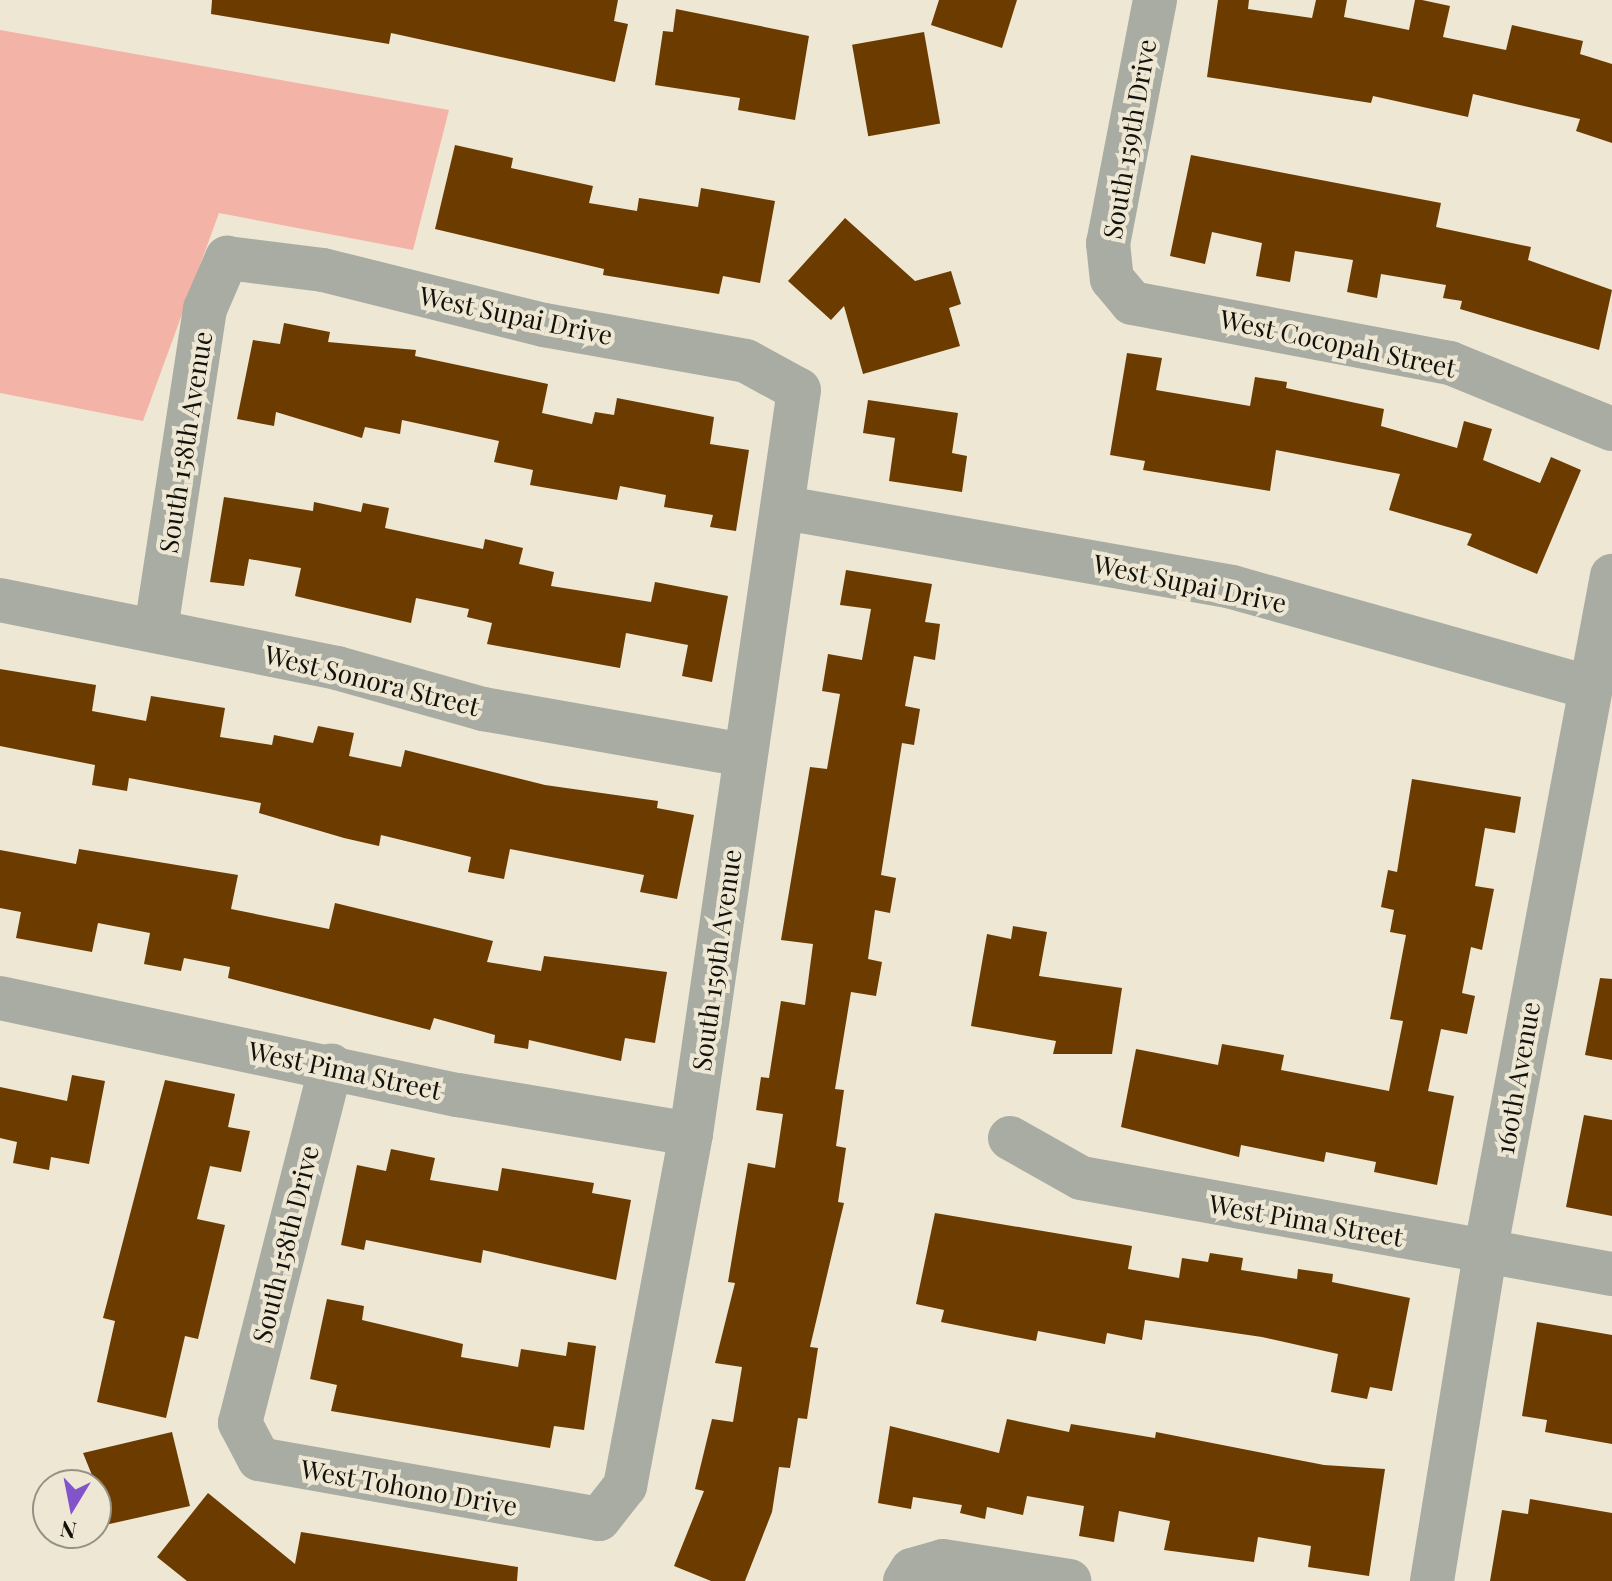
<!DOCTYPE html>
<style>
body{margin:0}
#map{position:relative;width:1612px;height:1581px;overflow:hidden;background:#ede7d3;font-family:"Playfair Display",serif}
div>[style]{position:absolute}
.green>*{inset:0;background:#f4b3a7}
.building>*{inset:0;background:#6b3b00;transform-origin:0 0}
.minor>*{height:44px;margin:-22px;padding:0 22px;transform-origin:22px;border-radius:22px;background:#a8aca3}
span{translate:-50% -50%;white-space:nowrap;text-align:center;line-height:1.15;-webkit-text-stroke:8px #ede7d3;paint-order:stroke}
.street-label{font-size:26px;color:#13110b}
.north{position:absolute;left:32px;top:1469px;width:80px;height:80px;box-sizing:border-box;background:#ede7d3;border:2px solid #969183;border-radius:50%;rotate:190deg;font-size:22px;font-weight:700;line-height:32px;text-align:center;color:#13110b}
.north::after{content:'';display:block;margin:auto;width:28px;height:36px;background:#8353cc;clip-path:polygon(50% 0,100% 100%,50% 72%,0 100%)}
</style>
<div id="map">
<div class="green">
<i style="clip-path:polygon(0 30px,449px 110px,413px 250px,219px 213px,143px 421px,0 393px)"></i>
</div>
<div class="building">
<i style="clip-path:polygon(212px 0,618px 0,614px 21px,628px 24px,615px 82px,391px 33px,389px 44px,211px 14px)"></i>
<i style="clip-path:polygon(939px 0,1017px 0,1002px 48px,931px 25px)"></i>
<i style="clip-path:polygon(1218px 0,1249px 0,1248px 9px,1312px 18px,1316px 0,1347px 0,1344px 17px,1409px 30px,1415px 0,1422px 0,1450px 6px,1443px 37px,1506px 50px,1512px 25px,1583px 41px,1580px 54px,1612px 64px,1612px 143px,1576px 131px,1580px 119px,1473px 94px,1468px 117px,1373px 96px,1371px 103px,1207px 77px)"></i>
<i style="clip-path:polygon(676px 9px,809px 36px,795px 120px,738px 110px,740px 98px,655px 85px,663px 31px,673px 32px)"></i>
<i style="left:924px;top:32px;width:93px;height:73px;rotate:80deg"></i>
<i style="clip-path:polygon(455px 145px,513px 158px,511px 168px,593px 186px,589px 203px,637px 211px,639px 198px,698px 207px,701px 188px,775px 201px,760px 283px,723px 276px,719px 294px,603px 275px,604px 269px,435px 229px)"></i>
<i style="clip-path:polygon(1191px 155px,1441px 203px,1436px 227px,1531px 247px,1528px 260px,1612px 290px,1599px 350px,1460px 309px,1462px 301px,1443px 298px,1446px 285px,1381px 274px,1377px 298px,1347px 292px,1353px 260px,1295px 251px,1290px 282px,1256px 276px,1262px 243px,1212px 232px,1205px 264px,1170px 256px)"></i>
<i style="clip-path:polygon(845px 218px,915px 281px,951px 271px,961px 304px,949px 308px,960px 346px,863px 374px,844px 306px,831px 320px,788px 281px)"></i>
<i style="clip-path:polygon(284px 323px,330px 332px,328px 342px,416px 350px,415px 356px,548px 384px,542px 413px,592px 424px,595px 412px,614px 415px,617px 398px,714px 417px,710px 444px,749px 450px,736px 531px,710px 527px,713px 515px,664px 507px,666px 495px,620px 486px,617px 500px,530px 485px,533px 470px,494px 462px,499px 441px,402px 420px,400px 434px,365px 427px,362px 438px,276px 412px,274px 426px,237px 419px,253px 340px,280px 344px)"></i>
<i style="clip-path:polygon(1127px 353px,1162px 358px,1156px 390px,1250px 406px,1255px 377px,1287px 382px,1286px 388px,1384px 409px,1381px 426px,1457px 448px,1464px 421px,1492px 429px,1483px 460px,1540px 483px,1551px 457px,1581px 470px,1537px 574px,1467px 545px,1472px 534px,1389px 510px,1400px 474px,1276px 450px,1270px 491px,1143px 470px,1145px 461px,1110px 455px)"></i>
<i style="clip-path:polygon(868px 400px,958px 413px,952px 453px,967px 456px,962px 492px,889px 481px,895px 438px,863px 433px)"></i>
<i style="clip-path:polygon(224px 497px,313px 511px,314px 502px,361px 512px,363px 503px,389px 508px,385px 528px,483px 549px,485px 539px,523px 548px,519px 564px,554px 572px,551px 586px,651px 602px,655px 582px,728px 596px,712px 682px,682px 676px,688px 645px,626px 633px,620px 668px,487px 644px,492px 623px,467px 617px,469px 609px,416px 598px,411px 623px,295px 596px,301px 568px,249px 559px,244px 586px,210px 582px)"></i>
<i style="clip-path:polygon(846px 570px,932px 584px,925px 622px,940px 624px,935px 660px,914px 656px,905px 706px,920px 709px,914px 745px,902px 743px,881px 875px,896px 878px,890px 913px,875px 910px,868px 959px,882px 962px,876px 996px,851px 992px,835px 1089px,844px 1090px,836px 1146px,846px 1148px,838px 1202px,844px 1203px,810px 1347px,818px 1348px,807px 1419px,798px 1418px,790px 1468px,779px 1467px,772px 1512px,745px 1581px,711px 1581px,674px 1566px,704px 1491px,695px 1489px,712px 1419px,733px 1422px,742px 1367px,715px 1363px,735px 1283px,728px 1282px,748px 1163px,775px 1168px,783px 1114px,756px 1110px,761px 1077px,769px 1078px,781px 1001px,805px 1005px,813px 944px,781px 940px,810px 767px,827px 769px,840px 694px,822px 691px,828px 654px,862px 660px,871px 609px,840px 605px)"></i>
<i style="clip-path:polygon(0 669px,96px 685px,92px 711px,146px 721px,151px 696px,225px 708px,220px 737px,272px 745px,274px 735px,313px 743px,318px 726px,354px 733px,349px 756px,401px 767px,405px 750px,545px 785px,658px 801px,657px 808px,694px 815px,677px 899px,640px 892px,644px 875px,510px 849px,504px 879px,468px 872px,471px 857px,381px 835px,379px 846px,344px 838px,259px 813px,261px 803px,129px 778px,127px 791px,92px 785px,95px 765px,0 746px)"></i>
<i style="clip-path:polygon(1412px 779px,1521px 797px,1515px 833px,1485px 828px,1475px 886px,1494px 889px,1482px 950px,1471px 947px,1462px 993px,1475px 996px,1467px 1034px,1441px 1029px,1428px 1091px,1454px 1096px,1437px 1185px,1374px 1172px,1376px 1162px,1326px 1152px,1324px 1162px,1241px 1145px,1239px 1157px,1121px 1127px,1136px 1049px,1218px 1065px,1222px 1044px,1284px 1055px,1281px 1070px,1389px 1091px,1403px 1021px,1390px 1019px,1406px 935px,1390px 932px,1394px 910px,1381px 907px,1388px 870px,1397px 872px)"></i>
<i style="clip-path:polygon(79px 849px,238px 875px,231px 909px,329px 929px,335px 903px,493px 941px,487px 962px,541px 971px,544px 956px,667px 972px,655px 1043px,625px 1038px,621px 1061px,529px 1040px,528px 1049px,494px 1043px,495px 1035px,434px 1018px,430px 1030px,228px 978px,230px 967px,184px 958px,181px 971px,144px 964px,150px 933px,98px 923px,92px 952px,16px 938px,21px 912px,0 908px,0 850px,76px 864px)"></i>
<i style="clip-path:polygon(1013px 926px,1047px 932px,1039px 976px,1122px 988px,1112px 1054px,1053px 1054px,1056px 1041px,971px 1026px,987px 934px,1011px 939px)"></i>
<i style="clip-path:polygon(1600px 978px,1612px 979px,1612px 1060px,1585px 1055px)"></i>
<i style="clip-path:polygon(72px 1075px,105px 1081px,89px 1164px,51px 1157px,49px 1170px,13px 1163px,17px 1142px,0 1138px,0 1087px,67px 1101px)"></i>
<i style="clip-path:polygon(165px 1080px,235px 1094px,228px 1127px,250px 1131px,241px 1172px,210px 1166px,197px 1219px,225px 1225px,198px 1339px,185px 1336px,166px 1418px,97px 1402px,115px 1321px,103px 1318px)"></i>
<i style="clip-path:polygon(1584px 1115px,1612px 1120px,1612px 1216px,1566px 1207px)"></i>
<i style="clip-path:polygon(391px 1149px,435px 1158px,430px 1180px,498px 1191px,502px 1168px,594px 1183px,592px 1193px,631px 1200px,616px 1280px,483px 1250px,481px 1263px,366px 1240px,364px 1250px,341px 1245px,357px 1165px,386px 1171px)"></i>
<i style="clip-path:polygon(935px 1213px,1132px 1246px,1128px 1269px,1179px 1278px,1182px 1258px,1208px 1262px,1210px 1253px,1243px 1258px,1241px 1270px,1297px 1279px,1298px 1269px,1333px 1274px,1332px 1282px,1410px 1298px,1392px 1391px,1370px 1387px,1367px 1399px,1331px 1392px,1338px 1354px,1262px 1337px,1145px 1320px,1142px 1340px,1107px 1333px,1105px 1344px,1038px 1331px,1036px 1341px,941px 1322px,944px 1310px,916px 1304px)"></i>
<i style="clip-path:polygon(327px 1299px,364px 1306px,362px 1320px,463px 1344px,461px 1357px,518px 1367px,521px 1349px,566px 1356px,568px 1342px,596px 1346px,584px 1430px,554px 1426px,550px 1448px,331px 1411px,337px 1385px,310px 1379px)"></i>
<i style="clip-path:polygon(1537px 1322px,1612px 1335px,1612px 1444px,1545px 1432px,1547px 1420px,1522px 1416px)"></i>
<i style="clip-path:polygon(1007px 1419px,1069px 1432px,1071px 1424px,1155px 1438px,1156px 1432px,1324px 1465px,1385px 1469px,1369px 1576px,1308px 1567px,1311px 1546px,1258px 1537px,1254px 1562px,1164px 1550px,1170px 1521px,1119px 1511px,1114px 1542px,1079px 1536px,1084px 1506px,1027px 1496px,1023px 1515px,987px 1507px,985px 1519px,960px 1513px,962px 1505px,913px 1497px,911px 1509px,878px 1503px,890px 1426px,999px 1453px)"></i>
<i style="clip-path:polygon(172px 1432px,190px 1506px,96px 1527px,96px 1485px,83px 1453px)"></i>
<i style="clip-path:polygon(208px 1493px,295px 1564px,301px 1532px,518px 1567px,517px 1581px,187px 1581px,157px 1557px)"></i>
<i style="clip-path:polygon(1530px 1499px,1612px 1513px,1612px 1581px,1490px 1581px,1502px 1510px,1528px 1514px)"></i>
</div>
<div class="minor">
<i style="left:1155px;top:0;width:248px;rotate:100.9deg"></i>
<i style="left:1108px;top:243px;width:36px;rotate:84deg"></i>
<i style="left:1112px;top:279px;width:31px;rotate:50deg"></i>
<i style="left:1132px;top:303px;width:324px;rotate:10.7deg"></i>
<i style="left:1450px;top:363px;width:175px;rotate:22.2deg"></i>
<i style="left:785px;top:508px;width:454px;rotate:10deg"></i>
<i style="left:1232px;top:587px;width:370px;rotate:15.7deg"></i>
<i style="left:0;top:600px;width:344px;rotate:11.4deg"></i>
<i style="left:337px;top:668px;width:152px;rotate:15.7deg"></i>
<i style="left:483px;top:709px;width:266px;rotate:10deg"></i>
<i style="left:156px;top:629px;width:324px;rotate:-81.3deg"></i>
<i style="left:205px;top:309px;width:56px;rotate:-66.7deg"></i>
<i style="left:227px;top:258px;width:97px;rotate:7.1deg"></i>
<i style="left:323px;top:270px;width:228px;rotate:14deg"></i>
<i style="left:544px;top:325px;width:205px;rotate:10.1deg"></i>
<i style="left:746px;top:361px;width:60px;rotate:28.7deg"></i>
<i style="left:799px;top:390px;width:752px;rotate:98.26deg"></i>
<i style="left:691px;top:1134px;width:358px;rotate:100.6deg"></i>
<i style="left:625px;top:1486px;width:42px;rotate:128.2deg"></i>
<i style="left:599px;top:1519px;width:345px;rotate:-170deg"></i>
<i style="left:259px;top:1459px;width:41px;rotate:-117.8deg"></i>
<i style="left:240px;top:1423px;width:369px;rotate:-75.7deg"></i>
<i style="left:0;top:998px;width:468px;rotate:12deg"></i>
<i style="left:458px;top:1095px;width:236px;rotate:9.5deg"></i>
<i style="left:1010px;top:1138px;width:81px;rotate:29.4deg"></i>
<i style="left:1081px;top:1178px;width:540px;rotate:10.25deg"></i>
<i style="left:905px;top:1581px;width:13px;rotate:-58deg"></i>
<i style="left:912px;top:1570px;width:32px;rotate:-16deg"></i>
<i style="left:943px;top:1561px;width:128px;rotate:9deg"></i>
<i style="left:1432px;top:1581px;width:332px;rotate:-80.8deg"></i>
<i style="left:1485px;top:1253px;width:689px;rotate:-79.38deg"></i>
</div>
<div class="street-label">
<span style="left:1129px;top:139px;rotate:-80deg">South 159th Drive</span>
<span style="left:516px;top:315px;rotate:12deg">West Supai Drive</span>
<span style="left:1338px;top:343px;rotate:12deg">West Cocopah Street</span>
<span style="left:185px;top:442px;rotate:-81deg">South 158th Avenue</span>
<span style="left:1190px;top:583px;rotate:12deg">West Supai Drive</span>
<span style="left:372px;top:680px;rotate:14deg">West Sonora Street</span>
<span style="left:716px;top:960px;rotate:-82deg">South 159th Avenue</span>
<span style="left:345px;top:1070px;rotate:12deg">West Pima Street</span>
<span style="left:1517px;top:1078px;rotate:-80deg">160th Avenue</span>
<span style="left:1306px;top:1220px;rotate:10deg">West Pima Street</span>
<span style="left:285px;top:1244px;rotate:-76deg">South 158th Drive</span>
<span style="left:409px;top:1487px;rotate:10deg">West Tohono Drive</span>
</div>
<div class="north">N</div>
</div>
